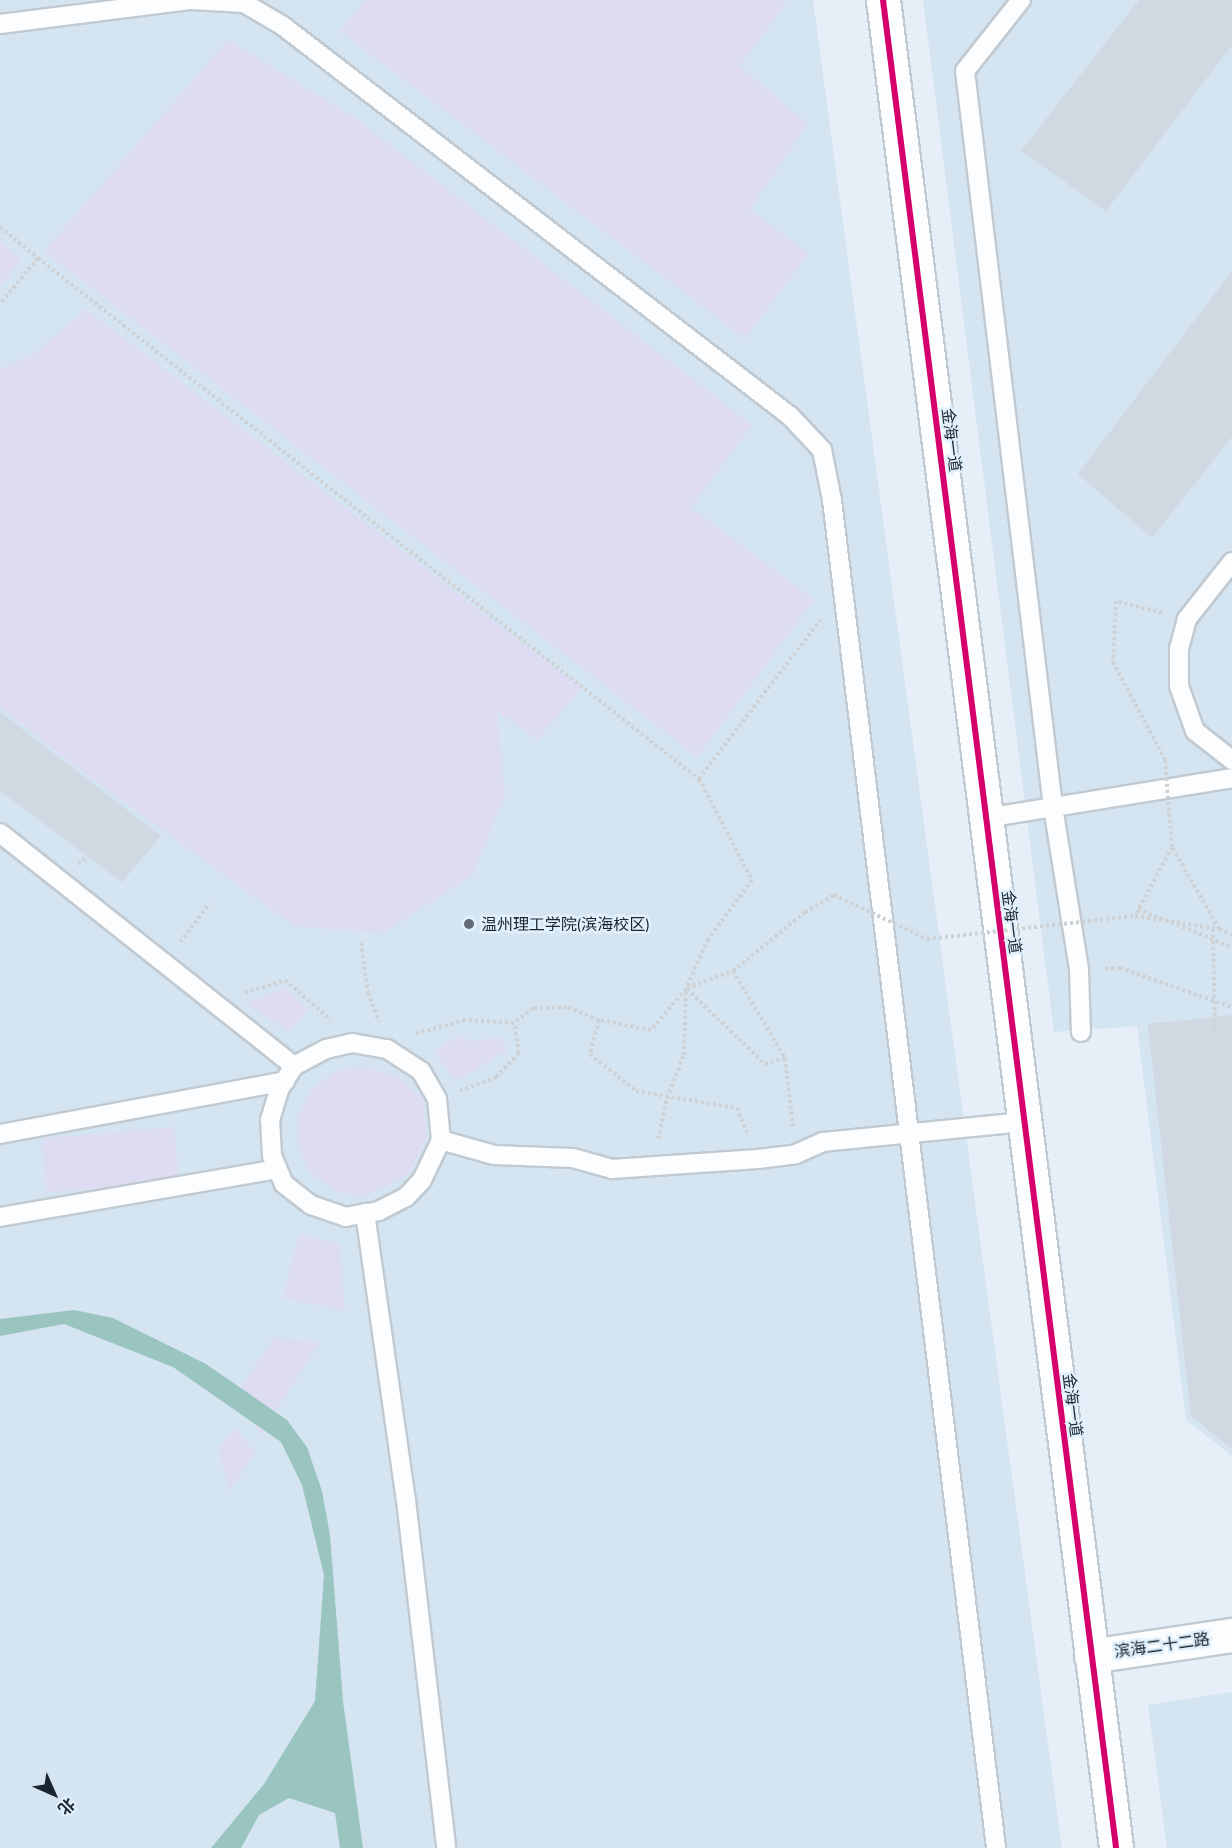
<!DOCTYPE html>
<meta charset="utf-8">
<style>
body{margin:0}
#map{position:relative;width:1232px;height:1848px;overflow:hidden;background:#e6eff7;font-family:"Titillium Web","Noto Sans SC",sans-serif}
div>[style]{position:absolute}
.built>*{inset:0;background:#d5e4f1}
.green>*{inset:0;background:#dedcf3;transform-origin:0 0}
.water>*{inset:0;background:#99c4c0}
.building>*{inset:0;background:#d0d8e2}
.path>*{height:4px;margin-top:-2px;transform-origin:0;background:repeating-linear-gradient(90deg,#cfd2d4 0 3px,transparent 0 6px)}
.roads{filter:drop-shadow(2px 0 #c1cad1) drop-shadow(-2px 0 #c1cad1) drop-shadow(0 2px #c1cad1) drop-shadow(0 -2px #c1cad1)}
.service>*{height:18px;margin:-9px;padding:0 9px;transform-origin:9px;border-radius:9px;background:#fbfdfe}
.tertiary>*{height:33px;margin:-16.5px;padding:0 16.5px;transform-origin:16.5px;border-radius:16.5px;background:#fbfdfe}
.path-bridge>*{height:4px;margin-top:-2px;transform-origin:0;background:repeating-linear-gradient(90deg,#cfd2d4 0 3px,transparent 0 6px)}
.cycleway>*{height:6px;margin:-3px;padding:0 3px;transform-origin:3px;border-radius:3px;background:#d6006c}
.dots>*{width:16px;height:16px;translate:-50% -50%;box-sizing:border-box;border:3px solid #e0f0fd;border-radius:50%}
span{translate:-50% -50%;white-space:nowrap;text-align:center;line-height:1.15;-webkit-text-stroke:5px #e0f0fd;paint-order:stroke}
.street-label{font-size:16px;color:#1b252d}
.poi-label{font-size:16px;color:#1b252d}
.left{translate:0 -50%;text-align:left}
.north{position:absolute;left:24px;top:1764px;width:60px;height:60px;-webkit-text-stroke:4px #e0f0fd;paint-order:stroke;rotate:135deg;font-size:16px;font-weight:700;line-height:24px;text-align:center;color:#1b252d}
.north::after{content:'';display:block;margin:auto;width:21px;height:27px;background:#1b252d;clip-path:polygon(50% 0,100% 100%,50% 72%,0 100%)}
</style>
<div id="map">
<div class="built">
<i style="clip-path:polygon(0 0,813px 0,1062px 1848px,0 1848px)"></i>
<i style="clip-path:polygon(923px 0,1232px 0,1232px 1456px,1186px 1420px,1137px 1026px,1054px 1032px)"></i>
<i style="clip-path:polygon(1232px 1692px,1232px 1848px,1167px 1848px,1148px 1705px)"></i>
</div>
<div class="green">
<i style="clip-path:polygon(366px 0,782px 0,786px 3px,740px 66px,808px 124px,750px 209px,809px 253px,745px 339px,340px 31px)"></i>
<i style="clip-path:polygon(228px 40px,354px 117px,752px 425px,691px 508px,814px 600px,697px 757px,44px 251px)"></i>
<i style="clip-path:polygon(0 241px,22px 259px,0 287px)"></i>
<i style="clip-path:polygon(86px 309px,581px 688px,537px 740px,497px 711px,505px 795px,473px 875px,383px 933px,294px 926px,69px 762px,0 706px,0 369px,35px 353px)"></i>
<i style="clip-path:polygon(285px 988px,309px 1010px,288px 1031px,246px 1003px)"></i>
<i style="clip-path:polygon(459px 1036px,471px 1041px,500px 1037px,507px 1051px,455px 1082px,434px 1051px)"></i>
<i style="clip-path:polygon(361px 1066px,398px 1076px,424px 1100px,427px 1136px,408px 1175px,362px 1198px,337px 1192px,309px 1172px,298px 1146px,297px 1117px,311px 1090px,334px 1072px)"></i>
<i style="left:174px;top:1127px;width:54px;height:133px;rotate:85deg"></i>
<i style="clip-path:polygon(299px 1235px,340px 1244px,345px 1311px,283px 1298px)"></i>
<i style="clip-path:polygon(274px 1338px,320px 1342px,260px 1436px,240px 1388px)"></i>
<i style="clip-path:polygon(235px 1427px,255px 1453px,230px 1491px,218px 1450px)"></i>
</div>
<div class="water">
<i style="clip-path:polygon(74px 1310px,113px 1318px,206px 1364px,287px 1420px,307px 1447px,322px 1491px,330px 1535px,343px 1701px,363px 1848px,340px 1848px,335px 1813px,289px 1798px,259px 1815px,241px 1848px,211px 1848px,264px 1784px,315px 1701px,324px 1575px,302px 1485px,281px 1442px,173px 1367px,64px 1324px,0 1336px,0 1319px)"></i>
</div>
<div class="building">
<i style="clip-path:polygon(1139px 0,1232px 0,1232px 45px,1106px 211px,1021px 151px)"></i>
<i style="clip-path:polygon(1232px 271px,1232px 437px,1152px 538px,1078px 474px)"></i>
<i style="clip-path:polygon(0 712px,161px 836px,122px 882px,0 791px)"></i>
<i style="clip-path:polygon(1232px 1015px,1232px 1449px,1191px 1416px,1148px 1024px)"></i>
</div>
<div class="path">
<i style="left:0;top:227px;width:49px;rotate:39.2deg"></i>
<i style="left:38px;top:258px;width:60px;rotate:129.6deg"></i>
<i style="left:38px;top:258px;width:842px;rotate:38.25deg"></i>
<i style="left:699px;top:779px;width:114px;rotate:62.3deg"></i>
<i style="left:752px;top:880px;width:74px;rotate:126.7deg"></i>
<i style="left:708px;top:939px;width:55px;rotate:113.7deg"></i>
<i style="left:686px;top:989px;width:54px;rotate:130.5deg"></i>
<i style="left:651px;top:1030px;width:53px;rotate:-169.1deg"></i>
<i style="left:599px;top:1020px;width:35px;rotate:-158deg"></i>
<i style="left:567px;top:1007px;width:34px;rotate:178deg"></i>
<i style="left:533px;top:1008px;width:24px;rotate:142deg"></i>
<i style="left:514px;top:1023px;width:49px;rotate:-176.5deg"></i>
<i style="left:465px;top:1020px;width:53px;rotate:164.6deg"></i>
<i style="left:1162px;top:613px;width:48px;rotate:-165.4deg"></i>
<i style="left:1116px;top:601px;width:61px;rotate:92.8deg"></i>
<i style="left:1113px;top:662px;width:111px;rotate:62deg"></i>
<i style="left:699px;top:779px;width:200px;rotate:-52.7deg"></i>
<i style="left:78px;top:864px;width:12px;rotate:-35deg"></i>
<i style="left:1138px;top:909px;width:101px;rotate:22deg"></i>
<i style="left:1219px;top:929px;width:14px;rotate:25deg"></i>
<i style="left:180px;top:942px;width:49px;rotate:-52.4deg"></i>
<i style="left:361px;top:943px;width:50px;rotate:82deg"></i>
<i style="left:368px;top:993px;width:31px;rotate:69deg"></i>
<i style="left:1105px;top:969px;width:15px;rotate:-4deg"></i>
<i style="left:1120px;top:968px;width:119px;rotate:19.2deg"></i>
<i style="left:733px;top:971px;width:101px;rotate:59.1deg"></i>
<i style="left:785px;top:1058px;width:69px;rotate:83.4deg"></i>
<i style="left:687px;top:988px;width:49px;rotate:-20.3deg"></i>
<i style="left:733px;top:971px;width:93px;rotate:-39.3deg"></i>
<i style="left:805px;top:912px;width:34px;rotate:-30deg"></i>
<i style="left:687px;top:989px;width:108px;rotate:43.9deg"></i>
<i style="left:765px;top:1064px;width:21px;rotate:-17deg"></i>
<i style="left:245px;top:993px;width:42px;rotate:-18deg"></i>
<i style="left:285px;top:980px;width:61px;rotate:41deg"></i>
<i style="left:599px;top:1020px;width:35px;rotate:105deg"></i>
<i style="left:590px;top:1054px;width:59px;rotate:38.8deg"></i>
<i style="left:636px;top:1091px;width:102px;rotate:9.6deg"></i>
<i style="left:737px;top:1108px;width:27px;rotate:68deg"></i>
<i style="left:460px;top:1091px;width:39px;rotate:-21deg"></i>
<i style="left:496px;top:1077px;width:33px;rotate:-46deg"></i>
<i style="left:519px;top:1053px;width:30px;rotate:-99deg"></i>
<i style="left:658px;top:1139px;width:42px;rotate:-77.6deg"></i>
<i style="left:667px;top:1098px;width:46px;rotate:-68.4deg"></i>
<i style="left:684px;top:1055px;width:66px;rotate:-88.3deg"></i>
</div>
<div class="roads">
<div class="service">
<i style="left:1021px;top:0;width:90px;rotate:128.3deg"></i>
<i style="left:965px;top:71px;width:741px;rotate:83.18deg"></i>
<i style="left:1053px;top:807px;width:165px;rotate:80.9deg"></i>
<i style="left:1079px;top:970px;width:62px;rotate:88.2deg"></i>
<i style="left:0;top:24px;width:193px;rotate:-7.2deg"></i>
<i style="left:191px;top:0;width:53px;rotate:3.2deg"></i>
<i style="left:244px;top:3px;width:45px;rotate:30.5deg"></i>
<i style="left:283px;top:26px;width:640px;rotate:37.57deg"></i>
<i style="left:790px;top:416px;width:47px;rotate:46.7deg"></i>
<i style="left:822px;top:450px;width:51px;rotate:78.7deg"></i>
<i style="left:832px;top:500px;width:1358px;rotate:83.06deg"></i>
<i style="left:1232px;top:562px;width:73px;rotate:128.3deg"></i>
<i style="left:1187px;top:619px;width:31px;rotate:105deg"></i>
<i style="left:1179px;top:649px;width:37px;rotate:90deg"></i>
<i style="left:1179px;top:686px;width:48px;rotate:70.4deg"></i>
<i style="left:1195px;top:731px;width:47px;rotate:38.1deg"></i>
<i style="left:986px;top:818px;width:249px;rotate:-9.2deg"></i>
<i style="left:0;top:833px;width:375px;rotate:38.4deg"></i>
<i style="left:352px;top:1043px;width:36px;rotate:10deg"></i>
<i style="left:387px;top:1049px;width:40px;rotate:32.9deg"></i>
<i style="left:421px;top:1071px;width:32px;rotate:60deg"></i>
<i style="left:437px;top:1099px;width:41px;rotate:84.4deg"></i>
<i style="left:441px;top:1140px;width:44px;rotate:115.4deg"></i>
<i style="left:422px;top:1180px;width:23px;rotate:133deg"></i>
<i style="left:406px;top:1197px;width:30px;rotate:153deg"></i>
<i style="left:379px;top:1211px;width:34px;rotate:170deg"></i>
<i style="left:346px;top:1217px;width:37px;rotate:-161deg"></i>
<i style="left:311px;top:1205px;width:34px;rotate:-142deg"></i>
<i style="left:284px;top:1184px;width:30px;rotate:-113deg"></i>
<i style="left:272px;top:1156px;width:36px;rotate:-93deg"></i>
<i style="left:270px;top:1120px;width:34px;rotate:-73deg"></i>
<i style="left:280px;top:1088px;width:26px;rotate:-58deg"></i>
<i style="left:294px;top:1066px;width:36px;rotate:-28deg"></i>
<i style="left:326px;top:1049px;width:27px;rotate:-13deg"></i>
<i style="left:0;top:1134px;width:290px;rotate:-10.5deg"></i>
<i style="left:441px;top:1140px;width:55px;rotate:15.8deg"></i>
<i style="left:494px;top:1155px;width:79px;rotate:2.2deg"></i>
<i style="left:573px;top:1158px;width:41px;rotate:15.8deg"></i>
<i style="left:612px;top:1169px;width:146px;rotate:-3.9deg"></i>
<i style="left:758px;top:1159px;width:38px;rotate:-7deg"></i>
<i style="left:796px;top:1154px;width:30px;rotate:-24deg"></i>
<i style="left:823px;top:1142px;width:202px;rotate:-5.7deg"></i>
<i style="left:365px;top:1213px;width:290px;rotate:81.9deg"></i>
<i style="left:406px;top:1500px;width:350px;rotate:83.4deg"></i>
<i style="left:0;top:1217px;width:281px;rotate:-9.8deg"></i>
</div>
<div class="tertiary">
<i style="left:883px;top:0;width:1863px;rotate:82.81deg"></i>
<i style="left:1091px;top:1656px;width:143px;rotate:-8.5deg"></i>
</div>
</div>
<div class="path-bridge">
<i style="left:1165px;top:760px;width:87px;rotate:85.4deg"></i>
<i style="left:834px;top:895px;width:103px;rotate:25.3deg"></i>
<i style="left:927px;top:939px;width:209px;rotate:-6.3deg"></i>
<i style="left:1135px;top:916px;width:85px;rotate:8.8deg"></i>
<i style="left:1219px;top:929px;width:95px;rotate:-119.8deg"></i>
<i style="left:1172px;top:847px;width:78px;rotate:118.2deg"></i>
<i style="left:1213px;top:929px;width:102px;rotate:88.9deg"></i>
</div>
<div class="cycleway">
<i style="left:883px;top:0;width:1863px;rotate:82.81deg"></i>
</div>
<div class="dots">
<i style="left:469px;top:924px;background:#626c74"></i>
</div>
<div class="street-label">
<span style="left:952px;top:440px;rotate:83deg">金海一道</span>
<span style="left:1012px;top:922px;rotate:83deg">金海一道</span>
<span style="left:1073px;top:1405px;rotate:83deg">金海一道</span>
<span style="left:1162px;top:1645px;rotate:-8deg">滨海二十二路</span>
</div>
<div class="poi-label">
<span class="left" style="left:481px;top:924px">温州理工学院(滨海校区)</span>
</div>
<div class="north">北</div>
</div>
